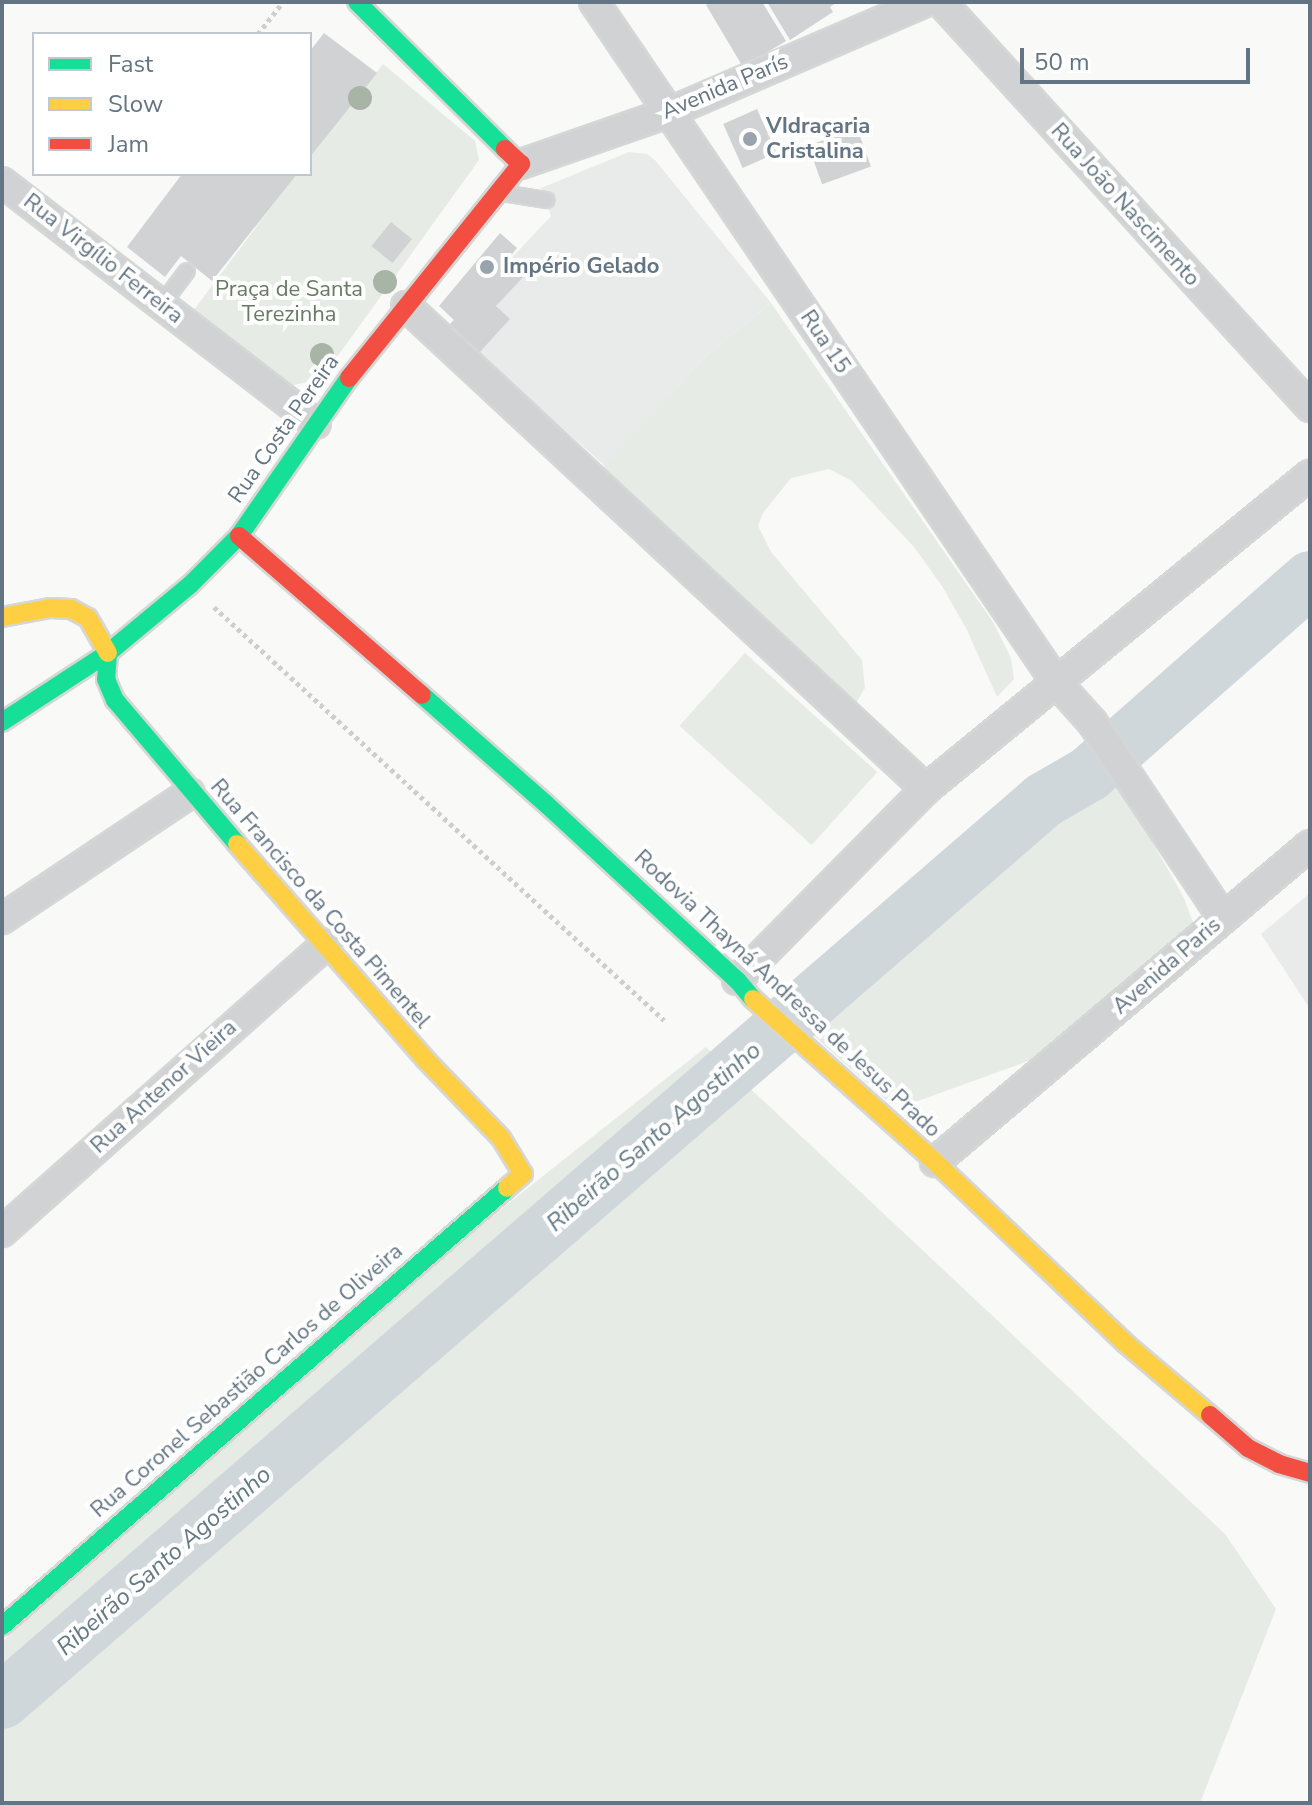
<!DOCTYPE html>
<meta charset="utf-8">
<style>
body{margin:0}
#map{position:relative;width:1312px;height:1805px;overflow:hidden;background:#f9f9f8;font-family:"Nunito Sans",sans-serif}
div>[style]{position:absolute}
.built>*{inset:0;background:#e9ebeb}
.green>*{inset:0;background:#e7ebe5;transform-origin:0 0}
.river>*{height:56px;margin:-28px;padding:0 28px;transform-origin:28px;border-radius:28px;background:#d0d7db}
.building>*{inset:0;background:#d1d2d4;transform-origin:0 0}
.path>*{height:5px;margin-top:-2.5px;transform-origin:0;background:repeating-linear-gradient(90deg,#cececf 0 4px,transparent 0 8px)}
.roads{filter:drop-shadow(2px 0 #d5d7d7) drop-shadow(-2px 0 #d5d7d7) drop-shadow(0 2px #d5d7d7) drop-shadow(0 -2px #d5d7d7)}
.lane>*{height:14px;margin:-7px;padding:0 7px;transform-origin:7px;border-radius:7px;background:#d1d2d3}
.street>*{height:28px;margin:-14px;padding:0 14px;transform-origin:14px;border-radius:14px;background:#d1d2d3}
.fast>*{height:18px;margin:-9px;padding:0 9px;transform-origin:9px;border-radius:9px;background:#16e098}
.slow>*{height:18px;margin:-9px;padding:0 9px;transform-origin:9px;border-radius:9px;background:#ffcf43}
.jam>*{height:18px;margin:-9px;padding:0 9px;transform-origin:9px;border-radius:9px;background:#f24e42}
.trees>*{width:24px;height:24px;margin:-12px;border-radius:50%;background:#a8b4a6}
.dots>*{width:22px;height:22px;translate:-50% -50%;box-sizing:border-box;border:4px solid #fff;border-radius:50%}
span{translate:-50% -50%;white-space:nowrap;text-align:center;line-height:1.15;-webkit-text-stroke:8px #fff;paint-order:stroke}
.street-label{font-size:22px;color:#637484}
.poi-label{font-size:22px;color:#637484;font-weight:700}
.left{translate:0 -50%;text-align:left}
.park-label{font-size:22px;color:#667b62}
.water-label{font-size:24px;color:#637a85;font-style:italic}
.frame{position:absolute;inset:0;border:4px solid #637484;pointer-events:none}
.legend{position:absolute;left:32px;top:32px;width:280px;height:144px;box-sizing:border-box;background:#fff;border:2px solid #c1c7ce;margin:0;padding:10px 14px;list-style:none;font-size:24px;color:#637484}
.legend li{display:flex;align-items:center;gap:16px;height:40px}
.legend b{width:40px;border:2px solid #c1c7ce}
.scale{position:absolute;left:1020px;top:48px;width:230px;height:36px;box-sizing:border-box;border:4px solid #637484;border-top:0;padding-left:10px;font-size:24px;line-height:28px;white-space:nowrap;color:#637484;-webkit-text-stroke:6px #fff;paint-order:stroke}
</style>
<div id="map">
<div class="built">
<i style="clip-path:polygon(629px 152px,647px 154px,655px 160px,771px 303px,706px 356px,605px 466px,448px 326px,551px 216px,541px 188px)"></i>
<i style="clip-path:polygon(1310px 893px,1310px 1009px,1261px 934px)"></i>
</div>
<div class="green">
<i style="clip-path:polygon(383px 64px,475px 141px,479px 160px,337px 357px,311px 381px,286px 387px,190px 315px,296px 174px,310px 174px,310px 157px)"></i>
<i style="clip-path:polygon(771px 303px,993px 622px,1011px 658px,1014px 679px,997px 697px,967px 630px,942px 586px,914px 547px,852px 481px,829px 469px,791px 478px,763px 513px,758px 526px,771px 552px,862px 660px,865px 688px,848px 716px,592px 479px,706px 356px)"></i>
<i style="left:745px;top:653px;width:178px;height:98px;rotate:42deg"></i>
<i style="clip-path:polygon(1099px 764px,1126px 795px,1184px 898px,1194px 925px,1037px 1058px,918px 1101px,889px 1103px,793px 1017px,1044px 800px,1089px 774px)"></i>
<i style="clip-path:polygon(706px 1047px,1225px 1534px,1276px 1609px,1200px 1803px,2px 1803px,2px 1642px,323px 1350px)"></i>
</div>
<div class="river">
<i style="left:2px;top:1701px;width:1378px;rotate:-40.85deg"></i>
<i style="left:1044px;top:800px;width:52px;rotate:-30deg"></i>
<i style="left:1089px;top:774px;width:295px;rotate:-41.4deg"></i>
</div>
<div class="building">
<i style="clip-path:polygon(711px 2px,762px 2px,786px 41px,743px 67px,706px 5px)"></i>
<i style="clip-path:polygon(767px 2px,837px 2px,830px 7px,833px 12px,790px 40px)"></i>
<i style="clip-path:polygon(324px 33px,377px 73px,310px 157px,310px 51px)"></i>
<i style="left:757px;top:109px;width:48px;height:37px;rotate:66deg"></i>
<i style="left:857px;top:128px;width:41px;height:52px;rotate:70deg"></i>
<i style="clip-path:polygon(182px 174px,297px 174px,212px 281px,181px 256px,165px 277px,127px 247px)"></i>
<i style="left:391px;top:222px;width:27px;height:31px;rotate:39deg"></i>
<i style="clip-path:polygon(500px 233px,517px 248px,509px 258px,526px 274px,496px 306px,510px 319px,478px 354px,448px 326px,454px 320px,439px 306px)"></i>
</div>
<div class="path">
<i style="left:258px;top:34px;width:41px;rotate:-52deg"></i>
<i style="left:214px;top:607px;width:611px;rotate:42.55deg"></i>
</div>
<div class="roads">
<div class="lane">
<i style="left:502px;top:193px;width:45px;rotate:9deg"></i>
<i style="left:162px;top:304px;width:41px;rotate:-52.9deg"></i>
</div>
<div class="street">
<i style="left:594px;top:2px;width:822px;rotate:55.81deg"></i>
<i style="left:1056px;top:682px;width:54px;rotate:48deg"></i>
<i style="left:1092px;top:722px;width:236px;rotate:56.2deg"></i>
<i style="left:941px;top:2px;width:548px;rotate:47.66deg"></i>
<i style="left:521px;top:164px;width:158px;rotate:-19.2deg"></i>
<i style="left:670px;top:112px;width:278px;rotate:-23.3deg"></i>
<i style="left:2px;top:182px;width:396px;rotate:37.6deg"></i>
<i style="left:406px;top:306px;width:710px;rotate:42.89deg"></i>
<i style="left:2px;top:919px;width:226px;rotate:-33.8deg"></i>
<i style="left:737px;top:980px;width:269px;rotate:-45.3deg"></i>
<i style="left:926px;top:789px;width:496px;rotate:-39.3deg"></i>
<i style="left:935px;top:1162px;width:491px;rotate:-40.2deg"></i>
<i style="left:2px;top:1232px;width:435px;rotate:-41.6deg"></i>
</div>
<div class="fast">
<i style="left:357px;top:2px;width:209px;rotate:44.8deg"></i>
<i style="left:108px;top:653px;width:26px;rotate:94deg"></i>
<i style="left:106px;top:679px;width:23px;rotate:67deg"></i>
<i style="left:115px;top:700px;width:189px;rotate:49.7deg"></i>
<i style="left:422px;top:695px;width:165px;rotate:41.3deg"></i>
<i style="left:546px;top:804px;width:260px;rotate:42.7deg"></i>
<i style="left:737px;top:980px;width:25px;rotate:50deg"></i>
<i style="left:2px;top:722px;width:126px;rotate:-33.1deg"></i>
<i style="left:108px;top:653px;width:107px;rotate:-39.7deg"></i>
<i style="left:190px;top:585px;width:69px;rotate:-45deg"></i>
<i style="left:239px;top:536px;width:193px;rotate:-55.2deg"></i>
<i style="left:2px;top:1626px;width:668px;rotate:-40.94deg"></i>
</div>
<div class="slow">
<i style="left:2px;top:617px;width:49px;rotate:-10.6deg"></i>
<i style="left:50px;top:608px;width:21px;rotate:3deg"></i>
<i style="left:71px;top:609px;width:19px;rotate:28deg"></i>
<i style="left:88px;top:618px;width:40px;rotate:60.3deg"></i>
<i style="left:237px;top:844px;width:286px;rotate:48.8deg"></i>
<i style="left:425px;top:1059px;width:110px;rotate:46.1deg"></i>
<i style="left:501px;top:1138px;width:42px;rotate:58.6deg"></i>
<i style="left:523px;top:1174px;width:21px;rotate:139deg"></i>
<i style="left:753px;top:999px;width:244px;rotate:41.8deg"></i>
<i style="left:935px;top:1162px;width:262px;rotate:43.6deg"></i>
<i style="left:1125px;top:1343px;width:111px;rotate:40.3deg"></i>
</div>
<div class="jam">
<i style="left:349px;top:378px;width:275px;rotate:-51.2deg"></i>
<i style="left:521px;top:164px;width:22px;rotate:-137deg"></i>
<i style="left:239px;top:536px;width:242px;rotate:41deg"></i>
<i style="left:1210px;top:1415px;width:50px;rotate:41deg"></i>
<i style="left:1248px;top:1448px;width:35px;rotate:27deg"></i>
<i style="left:1279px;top:1464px;width:32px;rotate:16deg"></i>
</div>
</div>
<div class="trees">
<i style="left:360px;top:98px"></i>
<i style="left:385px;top:282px"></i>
<i style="left:322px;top:355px"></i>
</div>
<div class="dots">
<i style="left:750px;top:139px;background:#98a3ad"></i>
<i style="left:487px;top:267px;background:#98a3ad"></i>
</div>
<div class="street-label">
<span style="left:725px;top:87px;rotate:-23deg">Avenida París</span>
<span style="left:1125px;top:205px;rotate:48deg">Rua João Nascimento</span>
<span style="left:103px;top:259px;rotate:38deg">Rua Virgílio Ferreira</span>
<span style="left:825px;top:342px;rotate:56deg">Rua 15</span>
<span style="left:284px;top:429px;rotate:-55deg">Rua Costa Pereira</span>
<span style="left:320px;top:904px;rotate:49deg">Rua Francisco da Costa Pimentel</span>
<span style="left:1167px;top:966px;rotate:-41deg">Avenida Paris</span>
<span style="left:787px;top:994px;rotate:43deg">Rodovia Thayná Andressa de Jesus Prado</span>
<span style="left:164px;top:1087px;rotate:-42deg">Rua Antenor Vieira</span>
<span style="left:247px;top:1381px;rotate:-41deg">Rua Coronel Sebastião Carlos de Oliveira</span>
</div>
<div class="poi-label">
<span class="left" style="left:766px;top:139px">VIdraçaria<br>Cristalina</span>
<span class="left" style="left:503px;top:267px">Império Gelado</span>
</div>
<div class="park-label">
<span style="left:289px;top:302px">Praça de Santa<br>Terezinha</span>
</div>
<div class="water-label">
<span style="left:654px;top:1137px;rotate:-41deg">Ribeirão Santo Agostinho</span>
<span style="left:164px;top:1561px;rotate:-41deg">Ribeirão Santo Agostinho</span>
</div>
<div class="frame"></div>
<ul class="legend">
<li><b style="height:10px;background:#16e098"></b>Fast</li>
<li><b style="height:10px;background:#ffcf43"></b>Slow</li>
<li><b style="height:10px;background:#f24e42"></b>Jam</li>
</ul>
<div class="scale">50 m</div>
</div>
